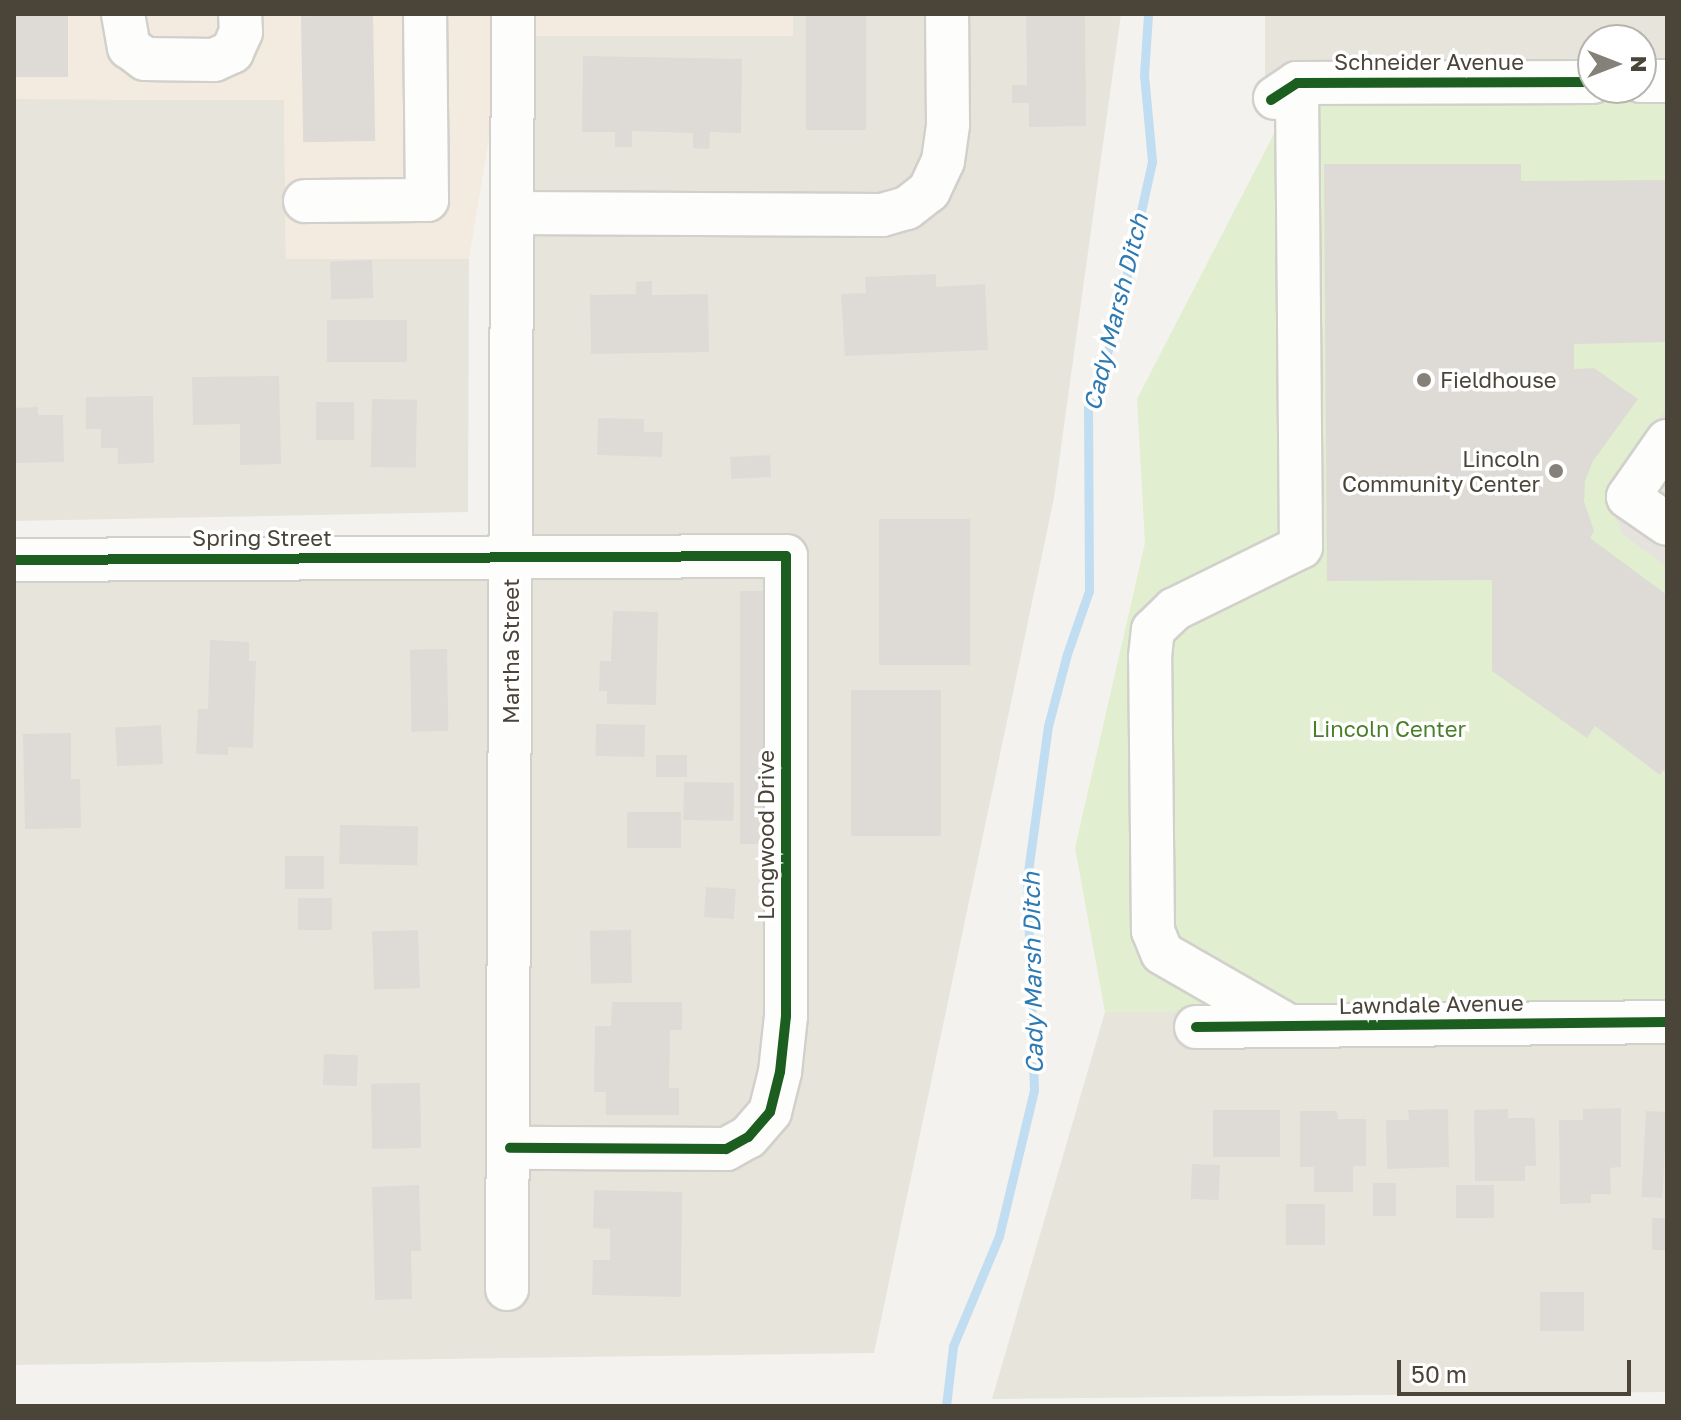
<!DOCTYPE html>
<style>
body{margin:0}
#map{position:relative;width:1681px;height:1420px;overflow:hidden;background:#f4f2ee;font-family:"Golos Text",sans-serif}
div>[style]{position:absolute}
.residential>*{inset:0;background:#e7e4dc}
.commercial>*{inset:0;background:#f3ebdf}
.green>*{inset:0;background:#e1eecf}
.parking>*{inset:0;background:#e6e3df}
.stream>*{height:9px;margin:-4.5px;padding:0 4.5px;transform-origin:4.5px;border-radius:4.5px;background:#c0ddf1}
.building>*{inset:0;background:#dedbd6;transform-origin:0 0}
.roads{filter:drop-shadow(2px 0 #d2d0cb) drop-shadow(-2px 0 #d2d0cb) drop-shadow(0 2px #d2d0cb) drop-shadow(0 -2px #d2d0cb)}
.minor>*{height:42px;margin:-21px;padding:0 21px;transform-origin:21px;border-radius:21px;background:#fdfdfc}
.cycleway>*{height:10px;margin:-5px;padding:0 5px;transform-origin:5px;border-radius:5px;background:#1b5e20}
.dots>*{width:22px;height:22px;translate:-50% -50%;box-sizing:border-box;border:4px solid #fff;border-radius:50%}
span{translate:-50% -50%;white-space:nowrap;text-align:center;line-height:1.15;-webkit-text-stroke:7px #fff;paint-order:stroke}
.street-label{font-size:22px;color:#4b4439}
.poi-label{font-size:22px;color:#4b4439}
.left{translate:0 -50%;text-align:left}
.right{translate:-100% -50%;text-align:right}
.park-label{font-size:22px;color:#4a7f2a}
.water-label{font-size:24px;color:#2e7ab2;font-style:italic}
.frame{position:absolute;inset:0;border:16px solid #4b4439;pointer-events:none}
.north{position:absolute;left:1577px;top:24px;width:80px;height:80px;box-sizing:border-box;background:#fff;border:2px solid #b7b4b0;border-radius:50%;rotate:90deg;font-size:22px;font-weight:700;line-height:32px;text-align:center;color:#4b4439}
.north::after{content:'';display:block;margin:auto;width:28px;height:36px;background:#868178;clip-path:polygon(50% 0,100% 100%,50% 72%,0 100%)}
.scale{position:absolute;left:1397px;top:1360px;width:234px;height:36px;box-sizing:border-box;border:4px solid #4b4439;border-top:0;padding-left:10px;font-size:24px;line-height:28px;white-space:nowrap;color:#4b4439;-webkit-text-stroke:6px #fff;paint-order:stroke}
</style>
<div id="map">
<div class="residential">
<i style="clip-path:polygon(793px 14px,1121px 14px,1054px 498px,874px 1353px,14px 1365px,14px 568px,517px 563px,521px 36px,792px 36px)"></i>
<i style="clip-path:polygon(evenodd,1265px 14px,1667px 14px,1667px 96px,1292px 99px,1265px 89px,1265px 14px,1593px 40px,1641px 40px,1641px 88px,1593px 88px,1593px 40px)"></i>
<i style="clip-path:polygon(14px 99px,284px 100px,286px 259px,469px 259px,468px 512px,14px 521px)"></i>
<i style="clip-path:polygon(1667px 1005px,1667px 1392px,992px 1399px,1105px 1012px)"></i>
</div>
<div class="commercial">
<i style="clip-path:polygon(14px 14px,793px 14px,793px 36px,506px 36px,469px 259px,286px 259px,284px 100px,14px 99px)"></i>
</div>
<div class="green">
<i style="clip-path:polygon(1667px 96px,1667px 1005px,1105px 1012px,1075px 848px,1145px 543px,1137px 399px,1292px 99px)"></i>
</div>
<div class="parking">
<i style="clip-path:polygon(1667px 408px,1667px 567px,1622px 534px,1613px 510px,1619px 478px)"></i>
</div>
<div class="stream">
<i style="left:946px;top:1406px;width:60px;rotate:-83.3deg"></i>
<i style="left:953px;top:1346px;width:119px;rotate:-67.3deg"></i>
<i style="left:999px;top:1236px;width:150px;rotate:-76.5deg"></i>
<i style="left:1034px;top:1090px;width:211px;rotate:-91.9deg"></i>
<i style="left:1027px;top:879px;width:154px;rotate:-82.2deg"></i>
<i style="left:1048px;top:726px;width:74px;rotate:-75.2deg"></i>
<i style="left:1067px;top:654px;width:67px;rotate:-70.8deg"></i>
<i style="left:1089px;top:591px;width:183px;rotate:-90.3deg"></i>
<i style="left:1088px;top:408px;width:79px;rotate:-70.9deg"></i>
<i style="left:1114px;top:333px;width:176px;rotate:-77.5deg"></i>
<i style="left:1152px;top:161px;width:86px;rotate:-95.3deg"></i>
<i style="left:1144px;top:75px;width:61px;rotate:-86.2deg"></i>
</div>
<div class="building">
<i style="left:14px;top:14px;width:54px;height:63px"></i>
<i style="left:806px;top:14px;width:60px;height:116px"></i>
<i style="clip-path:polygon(1026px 14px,1085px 14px,1086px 126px,1029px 127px,1029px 103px,1012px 103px,1012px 85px,1027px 85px)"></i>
<i style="left:373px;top:15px;width:126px;height:72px;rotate:89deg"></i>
<i style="clip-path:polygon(583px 56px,742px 59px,741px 133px,710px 132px,709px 149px,693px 148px,693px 133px,632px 131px,632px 147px,615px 147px,615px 132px,582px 132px)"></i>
<i style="clip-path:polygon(1324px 164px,1521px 164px,1521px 181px,1667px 180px,1667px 342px,1574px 344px,1574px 369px,1594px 368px,1638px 399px,1593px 461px,1585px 481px,1584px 501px,1594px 531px,1590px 538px,1667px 595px,1667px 773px,1663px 770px,1660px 775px,1595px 726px,1587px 738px,1492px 671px,1492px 580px,1327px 581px)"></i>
<i style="left:372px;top:260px;width:38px;height:42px;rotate:88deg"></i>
<i style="clip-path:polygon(936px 274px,936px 287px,985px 284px,988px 350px,845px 356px,841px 294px,866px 293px,865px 277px)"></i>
<i style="clip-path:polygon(652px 281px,652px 295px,708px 294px,709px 352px,591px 354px,590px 295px,636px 294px,636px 282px)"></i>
<i style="left:407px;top:320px;width:42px;height:80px;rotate:90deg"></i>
<i style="clip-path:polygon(279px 376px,281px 464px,240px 465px,240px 424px,193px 425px,192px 377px)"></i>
<i style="clip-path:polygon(153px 396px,154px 463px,118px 464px,118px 448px,101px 448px,101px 429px,86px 429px,86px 397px)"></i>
<i style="left:372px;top:399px;width:45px;height:68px;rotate:1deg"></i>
<i style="left:316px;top:402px;width:38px;height:38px"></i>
<i style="clip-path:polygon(38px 407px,38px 415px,63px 415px,64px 462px,14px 463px,14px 408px)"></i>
<i style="clip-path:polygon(598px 418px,644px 419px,644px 432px,663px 432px,662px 457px,597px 455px)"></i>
<i style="left:770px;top:455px;width:22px;height:40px;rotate:87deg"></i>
<i style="left:879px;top:519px;width:91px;height:146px"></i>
<i style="left:740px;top:591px;width:35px;height:253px"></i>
<i style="clip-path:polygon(613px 611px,658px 612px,656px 705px,607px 704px,607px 691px,599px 691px,600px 661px,611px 661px)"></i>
<i style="clip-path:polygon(210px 640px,249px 642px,249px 661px,256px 661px,253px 748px,228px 747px,228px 755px,196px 754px,198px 709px,208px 709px)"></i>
<i style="left:447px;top:649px;width:82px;height:37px;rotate:89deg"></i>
<i style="left:851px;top:690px;width:90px;height:146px"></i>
<i style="left:596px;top:724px;width:49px;height:32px;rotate:1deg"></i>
<i style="left:161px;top:725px;width:39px;height:46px;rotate:87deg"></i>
<i style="clip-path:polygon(71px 733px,71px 779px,80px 779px,81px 828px,25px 829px,23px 734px)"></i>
<i style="left:656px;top:755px;width:31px;height:22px"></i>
<i style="left:684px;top:782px;width:50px;height:38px;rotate:1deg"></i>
<i style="left:627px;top:812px;width:54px;height:36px"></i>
<i style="left:340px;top:825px;width:78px;height:39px;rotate:1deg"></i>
<i style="left:285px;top:856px;width:39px;height:33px"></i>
<i style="left:706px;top:887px;width:30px;height:30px;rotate:4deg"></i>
<i style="left:332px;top:898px;width:32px;height:34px;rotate:90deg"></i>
<i style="left:418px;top:930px;width:58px;height:46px;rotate:88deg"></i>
<i style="left:631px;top:930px;width:53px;height:41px;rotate:89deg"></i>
<i style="clip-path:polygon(612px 1002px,682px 1002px,682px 1030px,670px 1030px,669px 1088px,679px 1088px,679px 1115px,606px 1115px,606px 1092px,594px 1092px,595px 1026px,611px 1026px)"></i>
<i style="left:324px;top:1054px;width:34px;height:31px;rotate:2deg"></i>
<i style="left:420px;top:1083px;width:65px;height:49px;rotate:89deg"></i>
<i style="clip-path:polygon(1621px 1108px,1621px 1167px,1610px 1168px,1611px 1194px,1591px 1194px,1591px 1203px,1560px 1204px,1559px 1120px,1583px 1120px,1583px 1109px)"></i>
<i style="clip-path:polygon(1448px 1109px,1449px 1167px,1387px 1169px,1386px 1120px,1409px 1120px,1408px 1110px)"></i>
<i style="clip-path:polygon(1508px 1109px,1508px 1118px,1535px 1118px,1536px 1166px,1525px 1166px,1525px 1181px,1475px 1181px,1474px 1110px)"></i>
<i style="left:1280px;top:1110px;width:47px;height:67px;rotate:90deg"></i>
<i style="clip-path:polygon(1300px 1111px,1337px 1111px,1338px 1119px,1366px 1119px,1366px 1166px,1353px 1166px,1353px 1192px,1314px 1192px,1314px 1167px,1300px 1167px)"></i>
<i style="left:1646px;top:1111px;width:21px;height:86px;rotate:3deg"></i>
<i style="left:1192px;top:1164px;width:28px;height:35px;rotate:2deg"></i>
<i style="left:1373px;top:1183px;width:23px;height:33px"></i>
<i style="clip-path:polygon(419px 1185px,421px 1251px,411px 1251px,412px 1299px,375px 1300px,372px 1187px)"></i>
<i style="left:1456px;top:1185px;width:38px;height:33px"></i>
<i style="clip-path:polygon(594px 1190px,682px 1192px,681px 1297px,592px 1295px,593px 1260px,610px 1260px,610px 1229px,593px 1228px)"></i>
<i style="left:1286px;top:1204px;width:39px;height:41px"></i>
<i style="left:1652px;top:1218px;width:15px;height:32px"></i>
<i style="left:1540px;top:1292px;width:44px;height:39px"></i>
</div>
<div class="roads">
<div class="minor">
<i style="left:123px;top:14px;width:34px;rotate:80deg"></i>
<i style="left:129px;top:47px;width:20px;rotate:37deg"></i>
<i style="left:145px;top:59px;width:69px;rotate:0.8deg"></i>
<i style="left:214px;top:60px;width:20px;rotate:-24deg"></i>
<i style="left:232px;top:52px;width:22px;rotate:-66deg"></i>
<i style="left:241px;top:32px;width:18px;rotate:-93deg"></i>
<i style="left:1641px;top:81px;width:26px"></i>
<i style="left:1275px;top:98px;width:27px;rotate:-34deg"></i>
<i style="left:1297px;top:83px;width:296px;rotate:-0.2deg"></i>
<i style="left:305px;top:201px;width:122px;rotate:-0.5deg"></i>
<i style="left:427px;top:200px;width:186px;rotate:-90.6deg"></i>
<i style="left:512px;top:213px;width:370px;rotate:0.3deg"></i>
<i style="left:882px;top:215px;width:26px;rotate:-16deg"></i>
<i style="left:907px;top:208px;width:28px;rotate:-38deg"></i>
<i style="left:929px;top:191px;width:33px;rotate:-65deg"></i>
<i style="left:943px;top:161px;width:37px;rotate:-82deg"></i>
<i style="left:948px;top:124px;width:110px;rotate:-90.5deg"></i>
<i style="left:1667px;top:441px;width:68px;rotate:124.9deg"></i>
<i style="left:1628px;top:497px;width:47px;rotate:34.7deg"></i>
<i style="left:14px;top:560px;width:772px;rotate:-0.3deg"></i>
<i style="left:786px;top:556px;width:460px;rotate:90deg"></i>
<i style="left:786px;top:1016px;width:56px;rotate:96.1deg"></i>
<i style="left:780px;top:1072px;width:41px;rotate:104deg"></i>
<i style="left:770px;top:1112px;width:33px;rotate:131deg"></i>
<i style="left:748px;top:1137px;width:25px;rotate:151deg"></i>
<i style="left:726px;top:1149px;width:216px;rotate:-179.7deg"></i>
<i style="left:1289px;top:1026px;width:146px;rotate:-150.1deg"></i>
<i style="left:1162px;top:953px;width:24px;rotate:-112deg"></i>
<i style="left:1153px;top:931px;width:274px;rotate:-90.6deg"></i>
<i style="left:1150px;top:657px;width:27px;rotate:-84deg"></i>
<i style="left:1153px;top:630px;width:30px;rotate:-44deg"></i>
<i style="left:1175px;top:609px;width:140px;rotate:-26.2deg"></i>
<i style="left:1301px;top:547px;width:464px;rotate:-90.5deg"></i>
<i style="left:1196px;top:1027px;width:471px;rotate:-0.6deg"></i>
<i style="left:507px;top:1289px;width:1275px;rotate:-89.73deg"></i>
</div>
</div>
<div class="cycleway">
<i style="left:1271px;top:100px;width:31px;rotate:-33deg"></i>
<i style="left:1297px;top:83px;width:296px;rotate:-0.2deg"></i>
<i style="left:14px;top:560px;width:772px;rotate:-0.3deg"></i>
<i style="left:786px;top:556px;width:460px;rotate:90deg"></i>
<i style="left:786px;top:1016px;width:56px;rotate:96.1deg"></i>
<i style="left:780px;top:1072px;width:41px;rotate:104deg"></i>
<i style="left:770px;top:1112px;width:33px;rotate:131deg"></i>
<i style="left:748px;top:1137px;width:25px;rotate:151deg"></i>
<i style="left:726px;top:1149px;width:216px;rotate:-179.7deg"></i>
<i style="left:1196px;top:1027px;width:471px;rotate:-0.6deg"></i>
</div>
<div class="dots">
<i style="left:1424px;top:380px;background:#868178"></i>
<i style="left:1556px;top:471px;background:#868178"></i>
</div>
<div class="street-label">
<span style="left:1429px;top:62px">Schneider Avenue</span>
<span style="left:262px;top:538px">Spring Street</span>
<span style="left:511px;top:651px;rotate:-90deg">Martha Street</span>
<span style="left:766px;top:835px;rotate:-90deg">Longwood Drive</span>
<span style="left:1431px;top:1004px;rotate:-1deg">Lawndale Avenue</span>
</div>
<div class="poi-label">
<span class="left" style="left:1440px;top:380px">Fieldhouse</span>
<span class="right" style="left:1540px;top:471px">Lincoln<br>Community Center</span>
</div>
<div class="park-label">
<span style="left:1389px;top:729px">Lincoln Center</span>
</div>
<div class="water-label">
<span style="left:1115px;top:312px;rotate:-76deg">Cady Marsh Ditch</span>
<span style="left:1032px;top:973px;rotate:-91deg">Cady Marsh Ditch</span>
</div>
<div class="frame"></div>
<div class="north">N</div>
<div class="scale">50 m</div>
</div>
